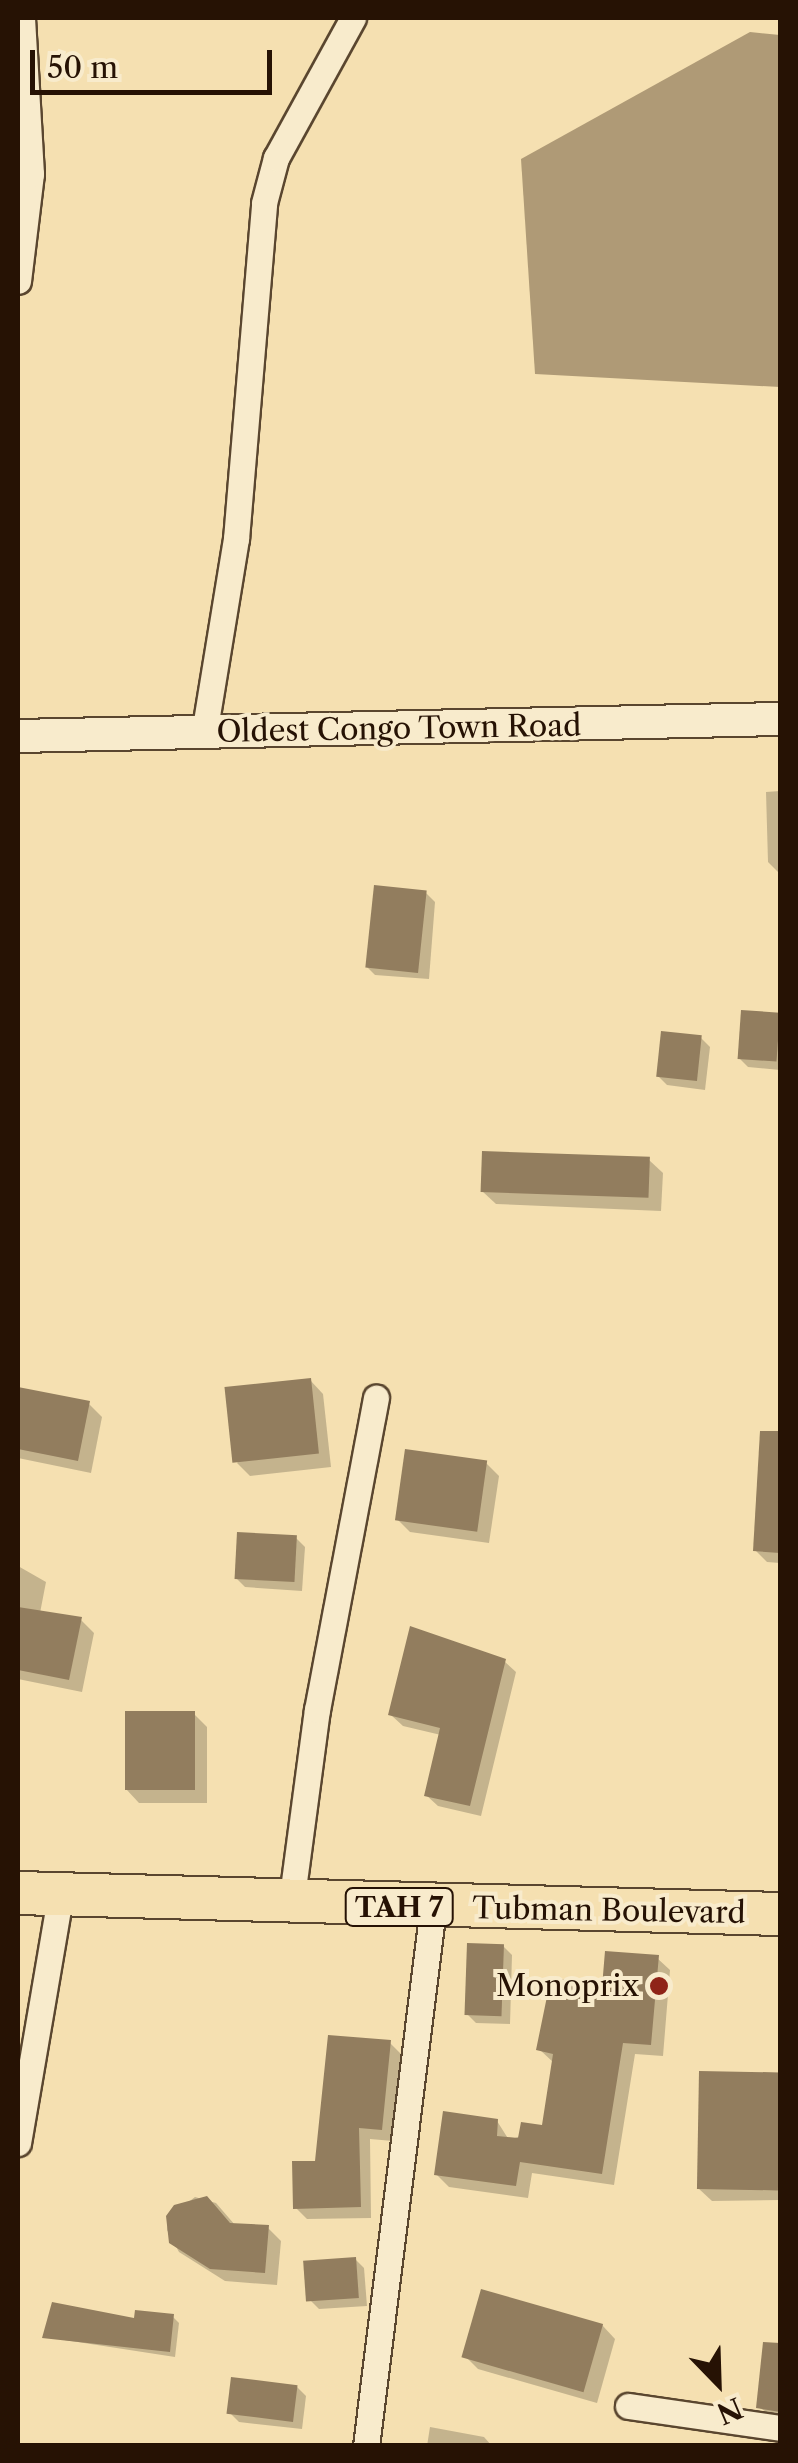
<!DOCTYPE html>
<style>
body{margin:0}
#map{position:relative;width:798px;height:2463px;overflow:hidden;background:#f5e0b1;font-family:"Libre Caslon Text",serif}
div>[style]{position:absolute}
.water>*{inset:0;background:#af9a76}
.shadow>*{inset:0;background:#0003}
.building>*{inset:0;background:#927d5e;transform-origin:0 0}
.roads{filter:drop-shadow(2px 0 #5a462f) drop-shadow(-2px 0 #5a462f) drop-shadow(0 2px #5a462f) drop-shadow(0 -2px #5a462f)}
.minor>*{height:25px;margin:-12.5px;padding:0 12.5px;transform-origin:12.5px;border-radius:12.5px;background:#f8ebcc}
.tertiary>*{height:32px;margin:-16px;padding:0 16px;transform-origin:16px;border-radius:16px;background:#f8ebcc}
.trunk>*{height:42px;margin:-21px;padding:0 21px;transform-origin:21px;border-radius:21px;background:#f5e0b1}
.dots>*{width:28px;height:28px;translate:-50% -50%;box-sizing:border-box;border:5px solid #f8ebcc;border-radius:50%}
span{translate:-50% -50%;white-space:nowrap;text-align:center;line-height:1.15;-webkit-text-stroke:8px #f8ebcc;paint-order:stroke}
.shield-label span{padding:2px 8px;background:#f8ebcc;border:2px solid;border-radius:8px;-webkit-text-stroke-width:0}
.shield-label{font-size:28px;color:#261204;font-weight:700}
.street-label{font-size:30px;color:#261204}
.poi-label{font-size:30px;color:#261204}
.right{translate:-100% -50%;text-align:right}
.frame{position:absolute;inset:0;border:20px solid #261204;pointer-events:none}
.north{position:absolute;left:668px;top:2333px;width:100px;height:100px;-webkit-text-stroke:8px #f8ebcc;paint-order:stroke;rotate:157deg;font-size:28px;font-weight:700;line-height:40px;text-align:center;color:#261204}
.north::after{content:'';display:block;margin:auto;width:35px;height:45px;background:#261204;clip-path:polygon(50% 0,100% 100%,50% 72%,0 100%)}
.scale{position:absolute;left:30px;top:50px;width:242px;height:45px;box-sizing:border-box;border:5px solid #261204;border-top:0;padding-left:12px;font-size:30px;line-height:35px;white-space:nowrap;color:#261204;-webkit-text-stroke:8px #f8ebcc;paint-order:stroke}
</style>
<div id="map">
<div class="water">
<i style="clip-path:polygon(750px 32px,780px 35px,780px 387px,535px 374px,521px 159px)"></i>
</div>
<div class="shadow">
<i style="clip-path:polygon(780px 791px,780px 874px,768px 862px,766px 792px)"></i>
<i style="clip-path:polygon(426px 893px,435px 902px,429px 979px,375px 975px,366px 966px)"></i>
<i style="clip-path:polygon(743px 1012px,780px 1015px,780px 1070px,748px 1067px,739px 1058px)"></i>
<i style="clip-path:polygon(701px 1038px,710px 1047px,705px 1090px,667px 1085px,658px 1076px)"></i>
<i style="clip-path:polygon(649px 1160px,663px 1173px,661px 1211px,496px 1204px,482px 1191px)"></i>
<i style="clip-path:polygon(310px 1380px,323px 1394px,331px 1467px,250px 1476px,237px 1463px)"></i>
<i style="clip-path:polygon(18px 1390px,89px 1404px,102px 1417px,91px 1473px,18px 1458px)"></i>
<i style="clip-path:polygon(760px 1462px,780px 1463px,780px 1563px,767px 1562px,755px 1550px)"></i>
<i style="clip-path:polygon(486px 1463px,499px 1476px,489px 1543px,410px 1532px,397px 1519px)"></i>
<i style="clip-path:polygon(296px 1538px,305px 1547px,302px 1591px,245px 1587px,236px 1578px)"></i>
<i style="clip-path:polygon(18px 1566px,46px 1582px,40px 1613px,81px 1620px,94px 1633px,82px 1692px,18px 1679px)"></i>
<i style="clip-path:polygon(504px 1661px,516px 1672px,481px 1816px,438px 1806px,426px 1795px,441px 1735px,403px 1726px,391px 1715px)"></i>
<i style="clip-path:polygon(194px 1714px,207px 1727px,207px 1803px,139px 1803px,126px 1789px)"></i>
<i style="clip-path:polygon(503px 1946px,512px 1955px,510px 2024px,476px 2023px,467px 2014px)"></i>
<i style="clip-path:polygon(657px 1958px,670px 1970px,663px 2056px,635px 2054px,614px 2185px,532px 2173px,528px 2198px,449px 2187px,436px 2174px,497px 2121px,509px 2140px,544px 2128px,554px 2063px,539px 2049px,604px 1990px)"></i>
<i style="clip-path:polygon(390px 2043px,402px 2055px,393px 2141px,370px 2139px,371px 2218px,307px 2219px,296px 2208px)"></i>
<i style="clip-path:polygon(769px 2098px,780px 2100px,780px 2200px,712px 2201px,698px 2188px)"></i>
<i style="clip-path:polygon(195px 2197px,216px 2203px,235px 2225px,268px 2228px,281px 2241px,277px 2285px,225px 2281px,179px 2252px,167px 2230px,168px 2218px)"></i>
<i style="clip-path:polygon(355px 2259px,364px 2268px,367px 2306px,319px 2309px,310px 2300px)"></i>
<i style="clip-path:polygon(173px 2317px,179px 2323px,175px 2357px,45px 2337px)"></i>
<i style="clip-path:polygon(602px 2325px,615px 2339px,597px 2403px,478px 2369px,465px 2356px)"></i>
<i style="clip-path:polygon(764px 2352px,780px 2354px,780px 2420px,758px 2407px)"></i>
<i style="clip-path:polygon(297px 2387px,306px 2396px,302px 2429px,239px 2422px,230px 2413px)"></i>
<i style="clip-path:polygon(430px 2427px,484px 2437px,492px 2446px,427px 2446px)"></i>
</div>
<div class="building">
<i style="left:374px;top:885px;width:53px;height:83px;rotate:6deg"></i>
<i style="left:741px;top:1010px;width:39px;height:49px;rotate:4deg"></i>
<i style="left:661px;top:1031px;width:41px;height:46px;rotate:6deg"></i>
<i style="left:482px;top:1151px;width:168px;height:41px;rotate:2deg"></i>
<i style="left:311px;top:1378px;width:76px;height:87px;rotate:84deg"></i>
<i style="clip-path:polygon(18px 1387px,90px 1401px,78px 1461px,18px 1449px)"></i>
<i style="clip-path:polygon(760px 1431px,780px 1431px,780px 1553px,753px 1551px)"></i>
<i style="left:405px;top:1449px;width:83px;height:72px;rotate:8deg"></i>
<i style="left:237px;top:1532px;width:60px;height:47px;rotate:3deg"></i>
<i style="clip-path:polygon(18px 1607px,82px 1617px,69px 1680px,18px 1670px)"></i>
<i style="clip-path:polygon(410px 1626px,506px 1659px,470px 1806px,424px 1796px,440px 1728px,388px 1715px)"></i>
<i style="left:125px;top:1711px;width:70px;height:79px"></i>
<i style="left:467px;top:1943px;width:37px;height:72px;rotate:2deg"></i>
<i style="clip-path:polygon(605px 1951px,659px 1955px,651px 2045px,623px 2043px,602px 2174px,520px 2162px,516px 2186px,434px 2175px,443px 2111px,498px 2119px,497px 2136px,518px 2138px,521px 2122px,542px 2125px,553px 2054px,536px 2050px,551px 1977px,602px 1987px)"></i>
<i style="clip-path:polygon(328px 2035px,391px 2040px,382px 2130px,359px 2128px,361px 2207px,293px 2209px,292px 2161px,315px 2161px)"></i>
<i style="left:699px;top:2071px;width:81px;height:118px;rotate:1deg"></i>
<i style="clip-path:polygon(207px 2196px,230px 2223px,269px 2225px,265px 2273px,210px 2269px,169px 2243px,166px 2216px,174px 2205px)"></i>
<i style="left:356px;top:2257px;width:41px;height:53px;rotate:86deg"></i>
<i style="left:481px;top:2289px;width:127px;height:71px;rotate:16deg"></i>
<i style="clip-path:polygon(52px 2302px,134px 2318px,135px 2310px,174px 2314px,170px 2352px,42px 2338px)"></i>
<i style="clip-path:polygon(763px 2342px,780px 2343px,780px 2412px,756px 2408px)"></i>
<i style="left:231px;top:2377px;width:67px;height:37px;rotate:7deg"></i>
</div>
<div class="roads">
<div class="minor">
<i style="left:18px;top:281px;width:108px;rotate:-83.1deg"></i>
<i style="left:31px;top:174px;width:156px;rotate:-93.3deg"></i>
<i style="left:204px;top:734px;width:198px;rotate:-80.7deg"></i>
<i style="left:236px;top:539px;width:337px;rotate:-85.2deg"></i>
<i style="left:264px;top:203px;width:47px;rotate:-75.1deg"></i>
<i style="left:276px;top:158px;width:160px;rotate:-61.2deg"></i>
<i style="left:291px;top:1904px;width:196px;rotate:-82.4deg"></i>
<i style="left:317px;top:1710px;width:318px;rotate:-79.3deg"></i>
<i style="left:18px;top:2143px;width:251px;rotate:-80.3deg"></i>
<i style="left:628px;top:2406px;width:154px;rotate:8.2deg"></i>
<i style="left:366px;top:2446px;width:543px;rotate:-82.91deg"></i>
</div>
<div class="tertiary">
<i style="left:18px;top:736px;width:762px;rotate:-1.28deg"></i>
</div>
<div class="trunk">
<i style="left:18px;top:1893px;width:762px;rotate:1.58deg"></i>
</div>
</div>
<div class="dots">
<i style="left:659px;top:1986px;background:#8f2418"></i>
</div>
<div class="shield-label">
<span style="left:399px;top:1907px">TAH 7</span>
</div>
<div class="street-label">
<span style="left:399px;top:729px;rotate:-1deg">Oldest Congo Town Road</span>
<span style="left:609px;top:1911px;rotate:1deg">Tubman Boulevard</span>
</div>
<div class="poi-label">
<span class="right" style="left:639px;top:1986px">Monoprix</span>
</div>
<div class="frame"></div>
<div class="north">N</div>
<div class="scale">50 m</div>
</div>
